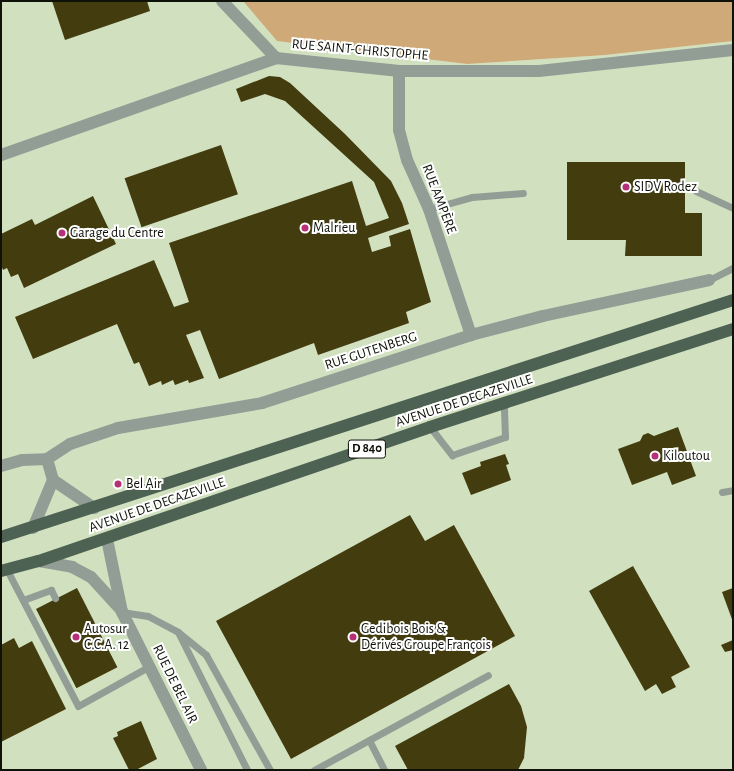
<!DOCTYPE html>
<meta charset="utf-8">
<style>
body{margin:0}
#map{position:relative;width:734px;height:771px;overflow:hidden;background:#ddeacf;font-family:"Alegreya Sans",sans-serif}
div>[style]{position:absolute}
.built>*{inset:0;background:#d1e1bf}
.forest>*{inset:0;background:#cfaa78}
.building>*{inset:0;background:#433c0f;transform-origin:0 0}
.lane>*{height:7px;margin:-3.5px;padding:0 3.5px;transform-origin:3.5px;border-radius:3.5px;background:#929d95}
.street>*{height:12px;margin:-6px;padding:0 6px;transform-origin:6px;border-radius:6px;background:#929d95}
.primary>*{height:12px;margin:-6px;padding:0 6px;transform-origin:6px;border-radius:6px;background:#4e6254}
.dots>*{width:11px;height:11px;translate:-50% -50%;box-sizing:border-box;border:2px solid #fff;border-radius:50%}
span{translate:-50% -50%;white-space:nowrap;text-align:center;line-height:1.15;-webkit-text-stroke:4px #fff;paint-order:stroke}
.shield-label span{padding:1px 3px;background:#fff;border:1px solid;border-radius:3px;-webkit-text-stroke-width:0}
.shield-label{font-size:13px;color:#0e1209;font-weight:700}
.street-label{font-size:14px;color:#0e1209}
.poi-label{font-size:14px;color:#0e1209}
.left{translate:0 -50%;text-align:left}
.frame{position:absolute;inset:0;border:2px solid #0e1209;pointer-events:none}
</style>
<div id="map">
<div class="built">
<i style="clip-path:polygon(1px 1px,243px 1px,277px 41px,467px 64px,605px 55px,733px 41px,733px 770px,1px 770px)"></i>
</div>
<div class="forest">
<i style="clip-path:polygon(243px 1px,733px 1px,733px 41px,605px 55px,467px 64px,277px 41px)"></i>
</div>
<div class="building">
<i style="clip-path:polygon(52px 1px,147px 1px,150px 11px,65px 40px)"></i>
<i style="clip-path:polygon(269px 76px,280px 77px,290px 83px,345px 134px,391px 181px,402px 203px,409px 224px,368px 238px,372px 252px,391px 246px,389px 236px,410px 229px,431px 302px,406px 312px,409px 323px,361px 340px,318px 355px,314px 343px,219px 379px,200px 330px,186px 335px,204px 378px,189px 383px,188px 380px,175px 385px,173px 380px,162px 385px,161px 381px,149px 386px,139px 362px,134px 364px,117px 324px,33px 359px,15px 317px,154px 260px,174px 307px,189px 302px,169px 243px,352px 181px,366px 226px,389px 218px,374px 182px,285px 101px,265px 94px,241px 102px,236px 89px)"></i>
<i style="left:221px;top:145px;width:52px;height:102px;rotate:71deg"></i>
<i style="clip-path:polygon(567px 162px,685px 162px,685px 213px,702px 213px,702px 256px,625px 256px,626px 240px,567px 240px)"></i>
<i style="clip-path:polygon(93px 196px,116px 244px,24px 288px,18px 274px,11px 277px,7px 268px,3px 270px,1px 265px,1px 234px,32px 219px,35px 225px)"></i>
<i style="clip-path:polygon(678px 427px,696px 476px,672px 485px,667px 472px,632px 485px,618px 449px,640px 441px,643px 435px,648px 433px,654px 436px)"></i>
<i style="clip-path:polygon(505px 454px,509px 464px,506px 465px,511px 480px,471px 495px,462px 473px,481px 466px,480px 462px)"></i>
<i style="clip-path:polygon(410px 515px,425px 541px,454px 525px,515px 636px,291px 759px,216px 621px)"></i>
<i style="clip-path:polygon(633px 566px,690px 667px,671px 677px,676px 687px,662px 694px,656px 684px,645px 691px,589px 591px)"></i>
<i style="left:77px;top:588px;width:89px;height:46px;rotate:63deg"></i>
<i style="clip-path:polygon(733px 588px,733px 622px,722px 592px)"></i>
<i style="clip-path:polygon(14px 638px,19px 648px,32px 641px,66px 709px,1px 742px,1px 645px)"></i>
<i style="clip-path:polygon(733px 640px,733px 650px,725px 652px,721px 645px)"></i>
<i style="clip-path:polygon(509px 684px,521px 706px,527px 727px,524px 758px,518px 770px,408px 770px,395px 746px)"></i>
<i style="clip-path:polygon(141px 721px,157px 759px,136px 770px,129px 770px,113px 738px,118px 736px,117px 732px)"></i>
</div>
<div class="lane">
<i style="left:696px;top:191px;width:41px;rotate:24.7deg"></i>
<i style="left:429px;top:209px;width:45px;rotate:-15.6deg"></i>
<i style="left:472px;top:197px;width:51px;rotate:-4.5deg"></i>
<i style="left:709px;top:280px;width:27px;rotate:-27deg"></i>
<i style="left:430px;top:427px;width:36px;rotate:52deg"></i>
<i style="left:452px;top:455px;width:56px;rotate:-18.8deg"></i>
<i style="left:505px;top:437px;width:33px;rotate:-92deg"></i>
<i style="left:722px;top:492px;width:11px;rotate:-10deg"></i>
<i style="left:7px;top:570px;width:153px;rotate:62.4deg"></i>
<i style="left:78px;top:706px;width:82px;rotate:-29.1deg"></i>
<i style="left:23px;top:600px;width:30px;rotate:-20deg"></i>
<i style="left:51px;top:590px;width:9px;rotate:63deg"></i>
<i style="left:122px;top:612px;width:26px;rotate:9deg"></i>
<i style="left:148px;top:616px;width:34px;rotate:28deg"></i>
<i style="left:178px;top:632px;width:36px;rotate:39deg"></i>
<i style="left:206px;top:655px;width:132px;rotate:60.9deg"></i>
<i style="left:179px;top:634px;width:152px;rotate:63.4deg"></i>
<i style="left:369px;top:740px;width:34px;rotate:63deg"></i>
<i style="left:314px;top:770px;width:198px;rotate:-28.6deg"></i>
</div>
<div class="street">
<i style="left:222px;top:1px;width:79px;rotate:46.5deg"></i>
<i style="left:399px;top:71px;width:59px;rotate:90deg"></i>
<i style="left:399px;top:130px;width:31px;rotate:75deg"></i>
<i style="left:407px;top:160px;width:54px;rotate:65.8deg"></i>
<i style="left:429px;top:209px;width:133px;rotate:71.6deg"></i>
<i style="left:1px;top:155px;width:292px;rotate:-19.4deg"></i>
<i style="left:276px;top:58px;width:124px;rotate:6deg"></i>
<i style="left:399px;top:71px;width:140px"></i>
<i style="left:539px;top:71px;width:195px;rotate:-6.2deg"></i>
<i style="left:47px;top:459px;width:27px;rotate:-33deg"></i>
<i style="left:70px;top:444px;width:51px;rotate:-18.4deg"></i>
<i style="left:118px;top:428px;width:146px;rotate:-9.8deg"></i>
<i style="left:262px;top:403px;width:220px;rotate:-18deg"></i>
<i style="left:471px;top:335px;width:74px;rotate:-14.8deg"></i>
<i style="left:543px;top:316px;width:170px;rotate:-12.2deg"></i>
<i style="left:1px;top:466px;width:22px;rotate:-16deg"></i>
<i style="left:22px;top:460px;width:25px;rotate:-2deg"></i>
<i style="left:47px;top:459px;width:22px;rotate:74deg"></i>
<i style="left:33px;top:528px;width:52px;rotate:-67.4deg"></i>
<i style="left:53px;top:480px;width:50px;rotate:34.3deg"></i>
<i style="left:107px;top:539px;width:75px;rotate:78.4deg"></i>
<i style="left:122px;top:612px;width:177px;rotate:63.4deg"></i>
<i style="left:39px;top:561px;width:34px;rotate:10deg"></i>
<i style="left:72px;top:567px;width:21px;rotate:28deg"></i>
<i style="left:91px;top:577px;width:46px;rotate:47.6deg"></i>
</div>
<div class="primary">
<i style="left:1px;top:537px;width:769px;rotate:-17.94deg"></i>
<i style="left:1px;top:571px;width:39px;rotate:-15deg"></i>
<i style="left:39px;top:561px;width:413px;rotate:-18.9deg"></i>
<i style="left:430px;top:427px;width:318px;rotate:-17.9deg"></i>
</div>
<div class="dots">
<i style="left:626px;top:187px;background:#b53076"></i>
<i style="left:305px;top:228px;background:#b53076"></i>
<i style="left:62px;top:233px;background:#b53076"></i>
<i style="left:655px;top:456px;background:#b53076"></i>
<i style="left:118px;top:484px;background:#b53076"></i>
<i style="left:76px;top:637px;background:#b53076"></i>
<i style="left:353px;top:637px;background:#b53076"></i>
</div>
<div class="shield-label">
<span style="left:367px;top:449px">D 840</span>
</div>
<div class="street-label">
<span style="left:360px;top:50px;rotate:5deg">RUE SAINT-CHRISTOPHE</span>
<span style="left:439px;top:199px;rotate:69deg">RUE AMPÈRE</span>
<span style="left:371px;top:351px;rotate:-18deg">RUE GUTENBERG</span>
<span style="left:464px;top:401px;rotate:-18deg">AVENUE DE DECAZEVILLE</span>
<span style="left:157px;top:505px;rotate:-19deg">AVENUE DE DECAZEVILLE</span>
<span style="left:175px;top:684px;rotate:64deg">RUE DE BEL AIR</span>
</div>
<div class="poi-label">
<span class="left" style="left:634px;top:187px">SIDV Rodez</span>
<span class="left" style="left:313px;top:228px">Malrieu</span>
<span class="left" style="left:70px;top:233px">Garage du Centre</span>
<span class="left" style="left:663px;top:456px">Kiloutou</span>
<span class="left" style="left:126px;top:484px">Bel Air</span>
<span class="left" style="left:84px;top:637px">Autosur<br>C.C.A. 12</span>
<span class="left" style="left:361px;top:637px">Gedibois Bois &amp;<br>Dérivés Groupe François</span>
</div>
<div class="frame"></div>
</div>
